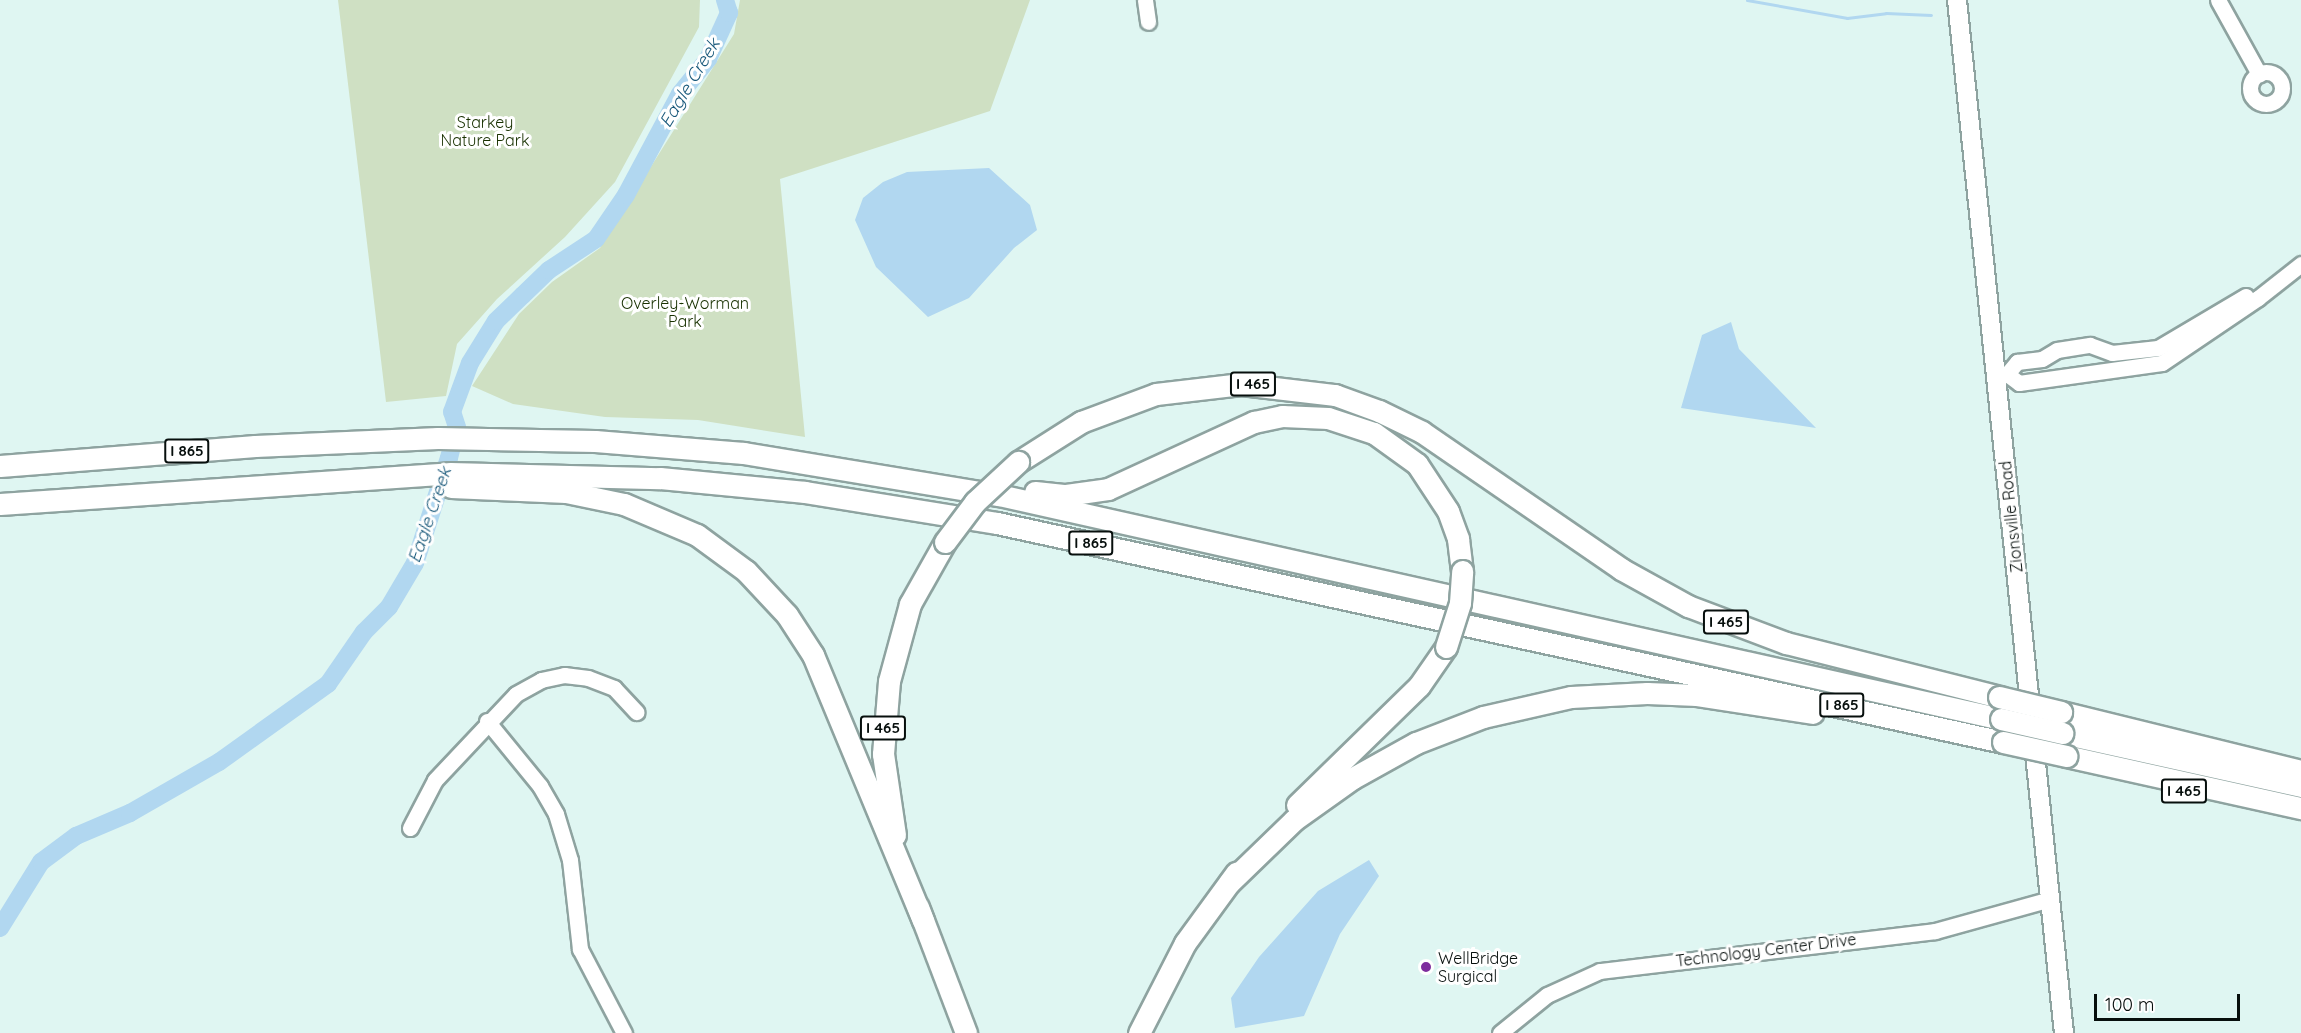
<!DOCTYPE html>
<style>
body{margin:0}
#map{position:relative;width:2301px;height:1033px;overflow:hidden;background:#dff6f2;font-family:Quicksand,sans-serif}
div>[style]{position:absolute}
.green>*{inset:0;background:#cfe0c3}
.water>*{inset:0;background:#b1d7f0}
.stream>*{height:3px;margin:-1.5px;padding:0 1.5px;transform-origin:1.5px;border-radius:1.5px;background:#b1d7f0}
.river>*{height:18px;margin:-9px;padding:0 9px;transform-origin:9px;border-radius:9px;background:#b1d7f0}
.roads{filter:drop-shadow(2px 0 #8ea3a0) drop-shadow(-2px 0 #8ea3a0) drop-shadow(0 2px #8ea3a0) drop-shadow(0 -2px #8ea3a0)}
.minor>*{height:15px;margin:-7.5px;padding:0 7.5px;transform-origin:7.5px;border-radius:7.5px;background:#fff}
.minor>.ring{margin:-7.5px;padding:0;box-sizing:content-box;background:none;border:15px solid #fff;border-radius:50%}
.major>*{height:18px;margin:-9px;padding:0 9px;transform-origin:9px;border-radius:9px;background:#fff}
.highway>*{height:21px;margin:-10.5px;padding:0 10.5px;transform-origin:10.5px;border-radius:10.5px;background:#fff}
.bridges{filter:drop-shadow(2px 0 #8ea3a0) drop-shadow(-2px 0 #8ea3a0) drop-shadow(0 2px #8ea3a0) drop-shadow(0 -2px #8ea3a0)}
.highway-bridge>*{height:21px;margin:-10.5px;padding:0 10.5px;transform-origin:10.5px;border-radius:10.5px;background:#fff}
.dots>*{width:16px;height:16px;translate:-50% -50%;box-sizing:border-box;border:3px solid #fff;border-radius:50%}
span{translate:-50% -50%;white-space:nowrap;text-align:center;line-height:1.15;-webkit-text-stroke:6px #fff;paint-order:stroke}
.shield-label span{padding:2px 4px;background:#fff;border:2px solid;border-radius:4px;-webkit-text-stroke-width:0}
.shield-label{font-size:15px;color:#070f0d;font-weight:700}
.park-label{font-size:16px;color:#183100}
.street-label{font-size:16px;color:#070f0d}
.poi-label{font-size:16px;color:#070f0d}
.left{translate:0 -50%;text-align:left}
.water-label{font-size:18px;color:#18587a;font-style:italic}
.scale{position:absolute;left:2094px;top:994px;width:146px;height:27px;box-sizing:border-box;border:3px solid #070f0d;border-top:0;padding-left:8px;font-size:18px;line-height:21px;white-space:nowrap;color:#070f0d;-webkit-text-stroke:4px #fff;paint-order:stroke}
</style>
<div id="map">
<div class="green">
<i style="clip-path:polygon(338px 0,700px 0,699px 27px,615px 182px,565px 237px,497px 299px,457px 344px,446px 396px,386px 402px)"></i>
<i style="clip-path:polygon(740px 0,1030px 0,990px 111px,780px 179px,805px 437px,698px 420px,605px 417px,513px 404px,472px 386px,519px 314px,552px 282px,600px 248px,734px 34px)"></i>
</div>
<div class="water">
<i style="clip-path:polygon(989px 168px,1030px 205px,1037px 230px,1014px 248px,969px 298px,928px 317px,876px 267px,855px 220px,863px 198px,883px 182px,907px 172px)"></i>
<i style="clip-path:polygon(1731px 322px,1739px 349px,1816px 428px,1681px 408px,1702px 335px)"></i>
<i style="clip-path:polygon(1369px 860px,1379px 876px,1340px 934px,1304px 1016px,1235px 1028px,1231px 998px,1259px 957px,1318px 891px)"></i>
</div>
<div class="stream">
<i style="left:1747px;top:0;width:102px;rotate:10.2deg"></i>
<i style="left:1847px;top:18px;width:39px;rotate:-7deg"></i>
<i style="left:1886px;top:13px;width:45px;rotate:2.5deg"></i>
</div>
<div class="river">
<i style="left:0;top:928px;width:78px;rotate:-58.2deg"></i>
<i style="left:41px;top:862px;width:44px;rotate:-36.6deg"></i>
<i style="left:76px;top:836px;width:59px;rotate:-23.1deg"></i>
<i style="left:130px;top:813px;width:103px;rotate:-29.8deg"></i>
<i style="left:219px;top:762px;width:134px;rotate:-35.6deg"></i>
<i style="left:328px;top:684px;width:63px;rotate:-55.3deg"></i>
<i style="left:364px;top:632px;width:35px;rotate:-45deg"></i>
<i style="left:389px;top:607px;width:51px;rotate:-59.4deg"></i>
<i style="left:415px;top:563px;width:110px;rotate:-72.1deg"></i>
<i style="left:449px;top:458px;width:32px;rotate:-76deg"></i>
<i style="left:457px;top:427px;width:16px;rotate:-108deg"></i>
<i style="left:452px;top:412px;width:52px;rotate:-69.8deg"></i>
<i style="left:470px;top:363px;width:49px;rotate:-58.2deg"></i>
<i style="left:496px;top:321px;width:37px;rotate:-44deg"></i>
<i style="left:523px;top:295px;width:36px;rotate:-44deg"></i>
<i style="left:549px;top:270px;width:56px;rotate:-33.4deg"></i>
<i style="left:596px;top:239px;width:53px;rotate:-55.7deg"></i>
<i style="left:626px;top:195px;width:115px;rotate:-61.9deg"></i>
<i style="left:680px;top:94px;width:45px;rotate:-51.3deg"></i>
<i style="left:708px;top:59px;width:51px;rotate:-65.5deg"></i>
<i style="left:729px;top:13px;width:14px;rotate:-107deg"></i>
</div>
<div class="roads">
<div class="minor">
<i style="left:1145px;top:0;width:22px;rotate:82deg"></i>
<i style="left:2218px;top:0;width:85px;rotate:61deg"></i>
<i class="ring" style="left:2250px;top:72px;width:17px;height:17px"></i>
<i style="left:2007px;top:374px;width:16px;rotate:-50deg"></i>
<i style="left:2017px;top:362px;width:25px;rotate:-7deg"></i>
<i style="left:2042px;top:359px;width:17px;rotate:-31deg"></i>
<i style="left:2057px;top:350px;width:33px;rotate:-9deg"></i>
<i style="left:2090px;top:345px;width:23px;rotate:20deg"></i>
<i style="left:2112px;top:353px;width:46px;rotate:-6.2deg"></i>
<i style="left:2158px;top:348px;width:102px;rotate:-30.6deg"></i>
<i style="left:1996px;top:375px;width:11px;rotate:-5deg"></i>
<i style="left:2007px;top:374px;width:15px;rotate:37deg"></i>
<i style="left:2019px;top:383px;width:144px;rotate:-8deg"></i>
<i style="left:2162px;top:363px;width:116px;rotate:-34.1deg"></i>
<i style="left:2258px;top:298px;width:55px;rotate:-38.3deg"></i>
<i style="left:487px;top:721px;width:84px;rotate:50.8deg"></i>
<i style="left:540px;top:786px;width:32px;rotate:60deg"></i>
<i style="left:556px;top:814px;width:48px;rotate:73.1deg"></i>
<i style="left:570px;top:860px;width:90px;rotate:83.6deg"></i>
<i style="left:580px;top:949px;width:95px;rotate:62.4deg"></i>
<i style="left:410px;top:828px;width:54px;rotate:-62.5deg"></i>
<i style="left:435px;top:780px;width:118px;rotate:-46.7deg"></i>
<i style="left:516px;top:694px;width:29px;rotate:-29deg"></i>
<i style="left:541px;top:680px;width:24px;rotate:-12deg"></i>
<i style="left:564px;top:675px;width:24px;rotate:7deg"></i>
<i style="left:588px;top:678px;width:28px;rotate:21deg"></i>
<i style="left:614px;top:688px;width:33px;rotate:47deg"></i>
<i style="left:1500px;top:1033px;width:60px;rotate:-39deg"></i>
<i style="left:1547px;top:995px;width:58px;rotate:-24.4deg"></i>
<i style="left:1600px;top:971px;width:337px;rotate:-6.8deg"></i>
<i style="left:1935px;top:931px;width:116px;rotate:-15.5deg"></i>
</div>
<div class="major">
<i style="left:1957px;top:0;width:1039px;rotate:84.09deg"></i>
</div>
<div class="highway">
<i style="left:1018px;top:462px;width:75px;rotate:-32.4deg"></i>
<i style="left:1081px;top:422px;width:80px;rotate:-20.5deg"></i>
<i style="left:1156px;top:394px;width:86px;rotate:-6.7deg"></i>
<i style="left:1241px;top:384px;width:95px;rotate:6.7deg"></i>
<i style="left:1335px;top:395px;width:47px;rotate:20deg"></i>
<i style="left:1379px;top:411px;width:48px;rotate:26deg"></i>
<i style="left:1422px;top:432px;width:242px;rotate:34.5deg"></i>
<i style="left:1621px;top:569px;width:77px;rotate:28.9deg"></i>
<i style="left:1688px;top:606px;width:105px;rotate:20.7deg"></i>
<i style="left:1786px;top:643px;width:220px;rotate:14.2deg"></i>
<i style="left:0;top:466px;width:256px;rotate:-4.5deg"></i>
<i style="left:255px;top:446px;width:183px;rotate:-2.5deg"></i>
<i style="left:438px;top:438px;width:157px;rotate:1.1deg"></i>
<i style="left:595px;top:441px;width:149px;rotate:4.6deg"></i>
<i style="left:744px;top:453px;width:258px;rotate:9.4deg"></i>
<i style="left:999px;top:495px;width:1027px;rotate:12.6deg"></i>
<i style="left:451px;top:487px;width:115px;rotate:2.5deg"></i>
<i style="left:566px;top:492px;width:59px;rotate:11.7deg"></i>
<i style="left:624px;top:504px;width:79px;rotate:23deg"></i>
<i style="left:697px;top:535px;width:61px;rotate:36.3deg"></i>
<i style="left:746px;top:571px;width:60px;rotate:47deg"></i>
<i style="left:787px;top:615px;width:48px;rotate:57deg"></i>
<i style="left:813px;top:655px;width:288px;rotate:67.5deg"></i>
<i style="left:1035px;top:492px;width:31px;rotate:6deg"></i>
<i style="left:1066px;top:495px;width:42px;rotate:-8.1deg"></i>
<i style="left:1108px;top:489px;width:161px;rotate:-24.7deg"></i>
<i style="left:1254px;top:422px;width:29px;rotate:-12deg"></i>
<i style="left:1282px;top:416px;width:46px;rotate:2.5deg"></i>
<i style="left:1328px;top:418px;width:48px;rotate:18.1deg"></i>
<i style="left:1374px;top:433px;width:53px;rotate:35.8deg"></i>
<i style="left:1417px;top:464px;width:56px;rotate:56.6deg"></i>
<i style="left:1448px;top:511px;width:30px;rotate:70deg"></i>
<i style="left:1458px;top:539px;width:32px;rotate:83deg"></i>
<i style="left:0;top:504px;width:451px;rotate:-3.9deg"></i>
<i style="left:450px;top:473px;width:210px;rotate:1.4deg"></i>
<i style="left:660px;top:478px;width:146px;rotate:5.5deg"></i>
<i style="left:805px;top:492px;width:194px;rotate:9.2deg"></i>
<i style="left:997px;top:523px;width:1030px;rotate:12.28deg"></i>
<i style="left:2061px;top:712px;width:247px;rotate:13.8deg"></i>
<i style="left:2062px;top:733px;width:245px;rotate:12.5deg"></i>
<i style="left:2066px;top:756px;width:241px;rotate:12.5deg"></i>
<i style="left:1297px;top:805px;width:170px;rotate:-44.3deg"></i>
<i style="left:1419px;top:686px;width:47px;rotate:-55.3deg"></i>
<i style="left:895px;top:835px;width:82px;rotate:-98.4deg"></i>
<i style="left:883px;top:754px;width:73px;rotate:-85.3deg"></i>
<i style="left:889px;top:681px;width:80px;rotate:-74.7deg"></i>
<i style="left:910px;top:604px;width:71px;rotate:-60.6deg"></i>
<i style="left:1229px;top:883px;width:91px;rotate:-44.1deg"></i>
<i style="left:1294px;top:820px;width:72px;rotate:-35.4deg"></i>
<i style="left:1353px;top:778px;width:72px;rotate:-29.1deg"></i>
<i style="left:1416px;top:743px;width:72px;rotate:-21.2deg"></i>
<i style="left:1483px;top:717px;width:90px;rotate:-12.8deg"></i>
<i style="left:1571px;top:697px;width:76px;rotate:-3deg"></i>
<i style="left:1647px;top:693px;width:50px;rotate:2.3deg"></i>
<i style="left:1697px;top:695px;width:117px;rotate:8.8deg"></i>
<i style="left:918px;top:907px;width:135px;rotate:69.1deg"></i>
<i style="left:1139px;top:1033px;width:101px;rotate:-62.9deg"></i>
<i style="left:1185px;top:943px;width:87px;rotate:-53.9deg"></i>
</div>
</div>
<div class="bridges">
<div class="highway-bridge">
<i style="left:945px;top:542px;width:50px;rotate:-53.1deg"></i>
<i style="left:975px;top:502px;width:59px;rotate:-42.9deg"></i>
<i style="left:1446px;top:647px;width:46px;rotate:-72.3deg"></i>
<i style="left:1460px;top:603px;width:32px;rotate:-86deg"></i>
<i style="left:1999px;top:697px;width:64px;rotate:13.6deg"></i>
<i style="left:2001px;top:719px;width:63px;rotate:12.9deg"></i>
<i style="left:2003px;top:742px;width:65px;rotate:12.5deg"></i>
</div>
</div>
<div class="dots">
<i style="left:1426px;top:967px;background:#7d2c9d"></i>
</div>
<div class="shield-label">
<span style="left:1253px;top:384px">I 465</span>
<span style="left:187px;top:451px">I 865</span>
<span style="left:1091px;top:543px">I 865</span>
<span style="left:1726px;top:622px">I 465</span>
<span style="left:1842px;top:705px">I 865</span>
<span style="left:883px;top:728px">I 465</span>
<span style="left:2184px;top:791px">I 465</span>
</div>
<div class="park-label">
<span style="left:485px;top:131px">Starkey<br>Nature Park</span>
<span style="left:685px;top:312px">Overley-Worman<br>Park</span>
</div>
<div class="street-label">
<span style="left:2011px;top:517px;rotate:-96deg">Zionsville Road</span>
<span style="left:1766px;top:950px;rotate:-7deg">Technology Center Drive</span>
</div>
<div class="poi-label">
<span class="left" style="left:1438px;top:967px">WellBridge<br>Surgical</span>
</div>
<div class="water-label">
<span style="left:690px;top:83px;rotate:-59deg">Eagle Creek</span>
<span style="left:430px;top:515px;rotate:-71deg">Eagle Creek</span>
</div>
<div class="scale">100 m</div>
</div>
